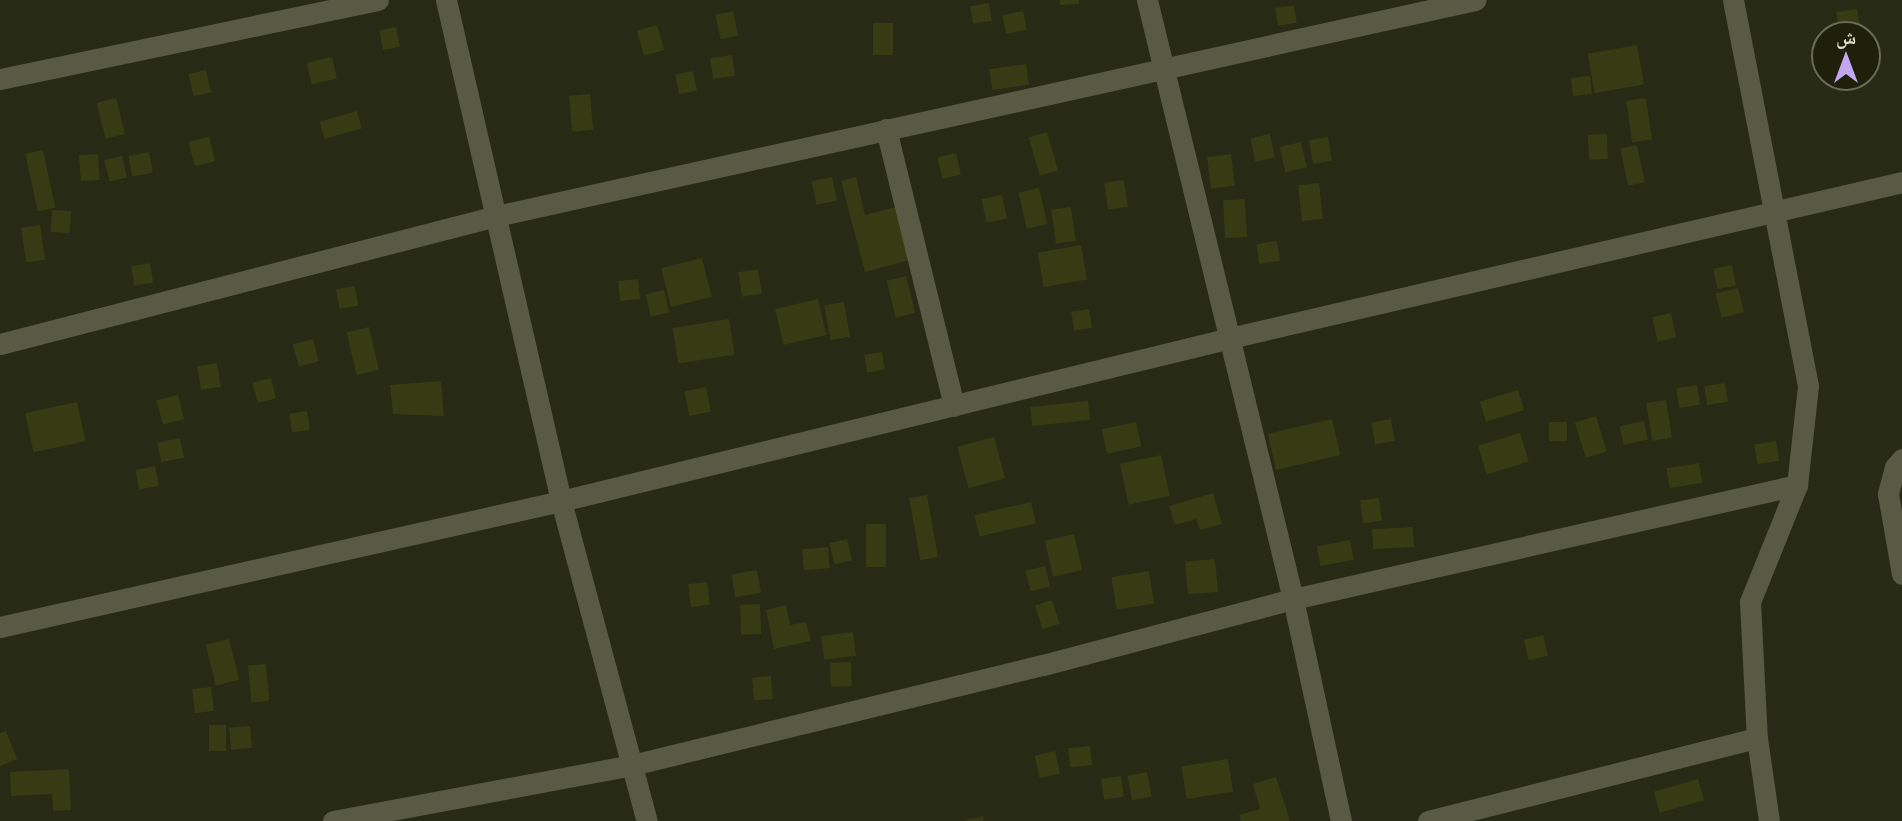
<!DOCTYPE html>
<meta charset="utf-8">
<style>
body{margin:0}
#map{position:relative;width:1902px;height:821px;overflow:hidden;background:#272a15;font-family:Manrope,"Noto Naskh Arabic",sans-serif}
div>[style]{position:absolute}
.building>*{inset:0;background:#373b13;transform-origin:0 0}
.street>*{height:21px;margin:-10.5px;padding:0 10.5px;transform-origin:10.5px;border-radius:10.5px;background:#585a44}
span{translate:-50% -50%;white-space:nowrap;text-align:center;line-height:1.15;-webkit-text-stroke:5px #1e200c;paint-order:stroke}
.north{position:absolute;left:1811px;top:21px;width:70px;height:70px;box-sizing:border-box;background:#1e200c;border:2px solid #6a6c5b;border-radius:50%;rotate:0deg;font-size:19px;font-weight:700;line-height:28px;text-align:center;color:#dddfd2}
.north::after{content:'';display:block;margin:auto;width:24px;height:32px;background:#c3a7f2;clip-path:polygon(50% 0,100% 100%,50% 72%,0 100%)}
</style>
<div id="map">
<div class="building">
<i style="clip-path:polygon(1060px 0,1079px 0,1079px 4px,1060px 5px)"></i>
<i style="left:989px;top:3px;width:18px;height:19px;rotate:81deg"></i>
<i style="left:1294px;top:5px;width:18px;height:19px;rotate:81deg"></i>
<i style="clip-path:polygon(1857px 9px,1861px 35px,1840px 35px,1836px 12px)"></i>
<i style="left:733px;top:11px;width:25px;height:18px;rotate:78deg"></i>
<i style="left:1023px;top:11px;width:19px;height:21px;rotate:78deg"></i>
<i style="left:873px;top:23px;width:20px;height:32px"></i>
<i style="left:657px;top:25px;width:26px;height:21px;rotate:74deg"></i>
<i style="left:396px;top:27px;width:20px;height:17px;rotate:79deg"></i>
<i style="left:1637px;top:45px;width:40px;height:50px;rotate:80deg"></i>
<i style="left:732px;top:55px;width:21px;height:22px;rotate:82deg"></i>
<i style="left:332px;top:57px;width:22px;height:26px;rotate:77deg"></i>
<i style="left:1026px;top:64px;width:21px;height:37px;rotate:82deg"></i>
<i style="left:206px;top:70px;width:23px;height:18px;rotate:77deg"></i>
<i style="left:693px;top:71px;width:20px;height:18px;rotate:79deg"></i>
<i style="left:1590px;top:76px;width:18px;height:19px;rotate:84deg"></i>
<i style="left:590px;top:94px;width:36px;height:21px;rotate:85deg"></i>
<i style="left:116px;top:98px;width:37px;height:20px;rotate:76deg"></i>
<i style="left:1646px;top:98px;width:42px;height:20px;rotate:82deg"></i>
<i style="left:357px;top:111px;width:18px;height:39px;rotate:74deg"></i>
<i style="left:1047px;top:132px;width:40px;height:19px;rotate:74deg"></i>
<i style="left:1270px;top:134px;width:24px;height:20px;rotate:78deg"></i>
<i style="left:1607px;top:134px;width:25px;height:19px;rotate:88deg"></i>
<i style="left:209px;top:137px;width:25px;height:21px;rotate:76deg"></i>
<i style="left:1328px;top:137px;width:24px;height:19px;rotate:81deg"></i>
<i style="left:1301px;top:142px;width:26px;height:22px;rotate:77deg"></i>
<i style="left:1637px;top:145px;width:38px;height:17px;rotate:78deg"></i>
<i style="left:43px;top:150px;width:59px;height:18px;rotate:78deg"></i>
<i style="left:149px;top:152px;width:21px;height:21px;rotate:79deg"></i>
<i style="left:956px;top:153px;width:22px;height:19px;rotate:77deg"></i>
<i style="left:98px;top:154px;width:26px;height:19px;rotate:86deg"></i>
<i style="left:1231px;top:154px;width:32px;height:24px;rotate:83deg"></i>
<i style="left:122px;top:156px;width:22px;height:18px;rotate:77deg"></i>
<i style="left:832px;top:177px;width:24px;height:21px;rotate:78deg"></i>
<i style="clip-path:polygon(856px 177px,865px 215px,896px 207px,910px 260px,865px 272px,841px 181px)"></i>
<i style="left:1124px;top:180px;width:27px;height:20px;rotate:82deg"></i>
<i style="left:1319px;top:183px;width:36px;height:21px;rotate:84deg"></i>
<i style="left:1039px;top:188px;width:37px;height:21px;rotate:77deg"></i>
<i style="left:1002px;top:195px;width:24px;height:21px;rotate:78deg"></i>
<i style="left:1245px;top:199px;width:38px;height:22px;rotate:87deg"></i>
<i style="left:1071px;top:207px;width:34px;height:20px;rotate:82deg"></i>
<i style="left:52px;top:210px;width:19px;height:22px;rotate:3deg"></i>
<i style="left:40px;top:225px;width:35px;height:19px;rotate:82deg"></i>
<i style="left:1277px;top:241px;width:20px;height:21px;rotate:81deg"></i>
<i style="left:1081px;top:245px;width:35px;height:44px;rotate:80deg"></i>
<i style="left:702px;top:258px;width:40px;height:42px;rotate:76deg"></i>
<i style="left:150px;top:263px;width:20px;height:19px;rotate:81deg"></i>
<i style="left:1732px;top:265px;width:21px;height:19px;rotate:79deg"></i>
<i style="left:758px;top:269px;width:25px;height:20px;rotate:81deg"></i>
<i style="left:906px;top:276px;width:38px;height:20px;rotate:76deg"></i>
<i style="left:638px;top:279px;width:20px;height:20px;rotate:84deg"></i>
<i style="left:355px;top:286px;width:20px;height:19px;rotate:81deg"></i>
<i style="left:1738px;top:288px;width:25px;height:23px;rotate:76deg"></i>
<i style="left:664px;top:290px;width:23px;height:19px;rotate:77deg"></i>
<i style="left:818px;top:299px;width:37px;height:44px;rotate:77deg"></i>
<i style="left:844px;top:302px;width:35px;height:20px;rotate:80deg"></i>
<i style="left:1089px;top:309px;width:19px;height:18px;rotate:81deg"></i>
<i style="left:1671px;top:313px;width:25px;height:19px;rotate:78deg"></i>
<i style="left:729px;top:319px;width:36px;height:57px;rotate:81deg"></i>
<i style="left:369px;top:327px;width:44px;height:23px;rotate:77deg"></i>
<i style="left:313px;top:339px;width:23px;height:21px;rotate:75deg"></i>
<i style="left:882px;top:352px;width:18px;height:18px;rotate:81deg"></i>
<i style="left:217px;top:363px;width:24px;height:20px;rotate:81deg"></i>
<i style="left:271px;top:378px;width:21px;height:19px;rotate:76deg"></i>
<i style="clip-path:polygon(441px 381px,444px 416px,393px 414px,390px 385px)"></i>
<i style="left:1725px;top:383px;width:19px;height:21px;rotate:81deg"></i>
<i style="left:1697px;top:385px;width:20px;height:21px;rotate:81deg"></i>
<i style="left:706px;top:387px;width:25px;height:22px;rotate:79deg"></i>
<i style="left:1518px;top:390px;width:21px;height:40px;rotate:73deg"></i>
<i style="left:178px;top:395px;width:25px;height:22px;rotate:76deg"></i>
<i style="left:1666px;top:400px;width:38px;height:20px;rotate:81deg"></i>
<i style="left:1088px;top:401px;width:19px;height:58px;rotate:84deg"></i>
<i style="left:77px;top:402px;width:40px;height:53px;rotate:78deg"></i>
<i style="left:307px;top:411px;width:19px;height:18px;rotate:81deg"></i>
<i style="left:1596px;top:416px;width:37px;height:22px;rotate:73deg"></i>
<i style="left:1332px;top:419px;width:37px;height:66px;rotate:77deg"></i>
<i style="left:1391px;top:419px;width:22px;height:20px;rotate:80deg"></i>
<i style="left:1644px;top:421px;width:19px;height:25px;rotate:78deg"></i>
<i style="left:1136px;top:422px;width:25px;height:35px;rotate:78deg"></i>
<i style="left:1549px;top:422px;width:18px;height:19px"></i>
<i style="left:1520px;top:433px;width:30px;height:44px;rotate:73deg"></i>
<i style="left:994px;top:437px;width:43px;height:38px;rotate:75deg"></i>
<i style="left:180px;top:438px;width:20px;height:23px;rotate:79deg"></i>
<i style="left:1776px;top:441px;width:20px;height:22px;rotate:81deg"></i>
<i style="left:1161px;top:455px;width:42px;height:42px;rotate:78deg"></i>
<i style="left:1699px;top:463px;width:20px;height:33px;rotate:81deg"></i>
<i style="left:155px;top:466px;width:20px;height:20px;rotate:79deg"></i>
<i style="clip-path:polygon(1213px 493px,1222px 524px,1200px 530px,1196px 519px,1175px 525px,1169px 506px)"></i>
<i style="left:927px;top:495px;width:63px;height:18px;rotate:80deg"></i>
<i style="left:1379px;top:498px;width:23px;height:19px;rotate:83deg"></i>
<i style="left:1031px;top:502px;width:22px;height:58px;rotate:77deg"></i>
<i style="left:866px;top:524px;width:20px;height:43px"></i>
<i style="left:1413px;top:527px;width:20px;height:41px;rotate:87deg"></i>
<i style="left:1074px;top:534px;width:37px;height:30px;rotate:77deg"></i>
<i style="left:847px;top:539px;width:22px;height:18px;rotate:77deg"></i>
<i style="left:1350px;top:540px;width:20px;height:34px;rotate:79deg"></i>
<i style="left:828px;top:547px;width:21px;height:26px;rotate:85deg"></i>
<i style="left:1215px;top:559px;width:33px;height:30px;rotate:85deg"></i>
<i style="left:1045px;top:566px;width:21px;height:20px;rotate:76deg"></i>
<i style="left:757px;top:570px;width:23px;height:26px;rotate:80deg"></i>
<i style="left:1149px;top:571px;width:33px;height:38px;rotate:81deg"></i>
<i style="left:707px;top:582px;width:23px;height:19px;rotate:83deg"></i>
<i style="left:1052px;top:600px;width:25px;height:18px;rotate:72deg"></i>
<i style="left:760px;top:604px;width:30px;height:20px;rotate:88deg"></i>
<i style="clip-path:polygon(786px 605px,790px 625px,806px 622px,811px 641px,774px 649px,766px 610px)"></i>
<i style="left:853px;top:632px;width:24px;height:32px;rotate:83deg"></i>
<i style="left:1543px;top:635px;width:21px;height:20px;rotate:76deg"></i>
<i style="left:229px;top:639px;width:42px;height:24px;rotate:76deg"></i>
<i style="left:851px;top:662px;width:24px;height:21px;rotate:88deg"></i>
<i style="left:266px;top:664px;width:37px;height:18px;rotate:85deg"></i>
<i style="left:771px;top:676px;width:23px;height:19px;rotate:85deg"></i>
<i style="left:211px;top:687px;width:24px;height:19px;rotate:83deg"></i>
<i style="left:209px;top:725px;width:17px;height:26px"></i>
<i style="left:250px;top:726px;width:22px;height:21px;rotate:85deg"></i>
<i style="clip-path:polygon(6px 731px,17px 759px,0 766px,0 733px)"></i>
<i style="left:1090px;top:746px;width:19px;height:22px;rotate:84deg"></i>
<i style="left:1055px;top:751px;width:23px;height:21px;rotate:77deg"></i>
<i style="left:1228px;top:759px;width:33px;height:47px;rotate:81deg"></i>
<i style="clip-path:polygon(69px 769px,71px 810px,53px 811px,52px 794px,11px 796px,10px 772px)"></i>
<i style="left:1147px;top:772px;width:25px;height:20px;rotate:79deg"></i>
<i style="left:1121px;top:776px;width:21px;height:20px;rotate:82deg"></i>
<i style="clip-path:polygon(1276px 777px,1290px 821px,1241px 821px,1239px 815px,1260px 809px,1253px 784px)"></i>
<i style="left:1698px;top:779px;width:22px;height:46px;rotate:74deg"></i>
<i style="clip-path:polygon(983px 816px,984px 821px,966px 821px,966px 820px)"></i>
</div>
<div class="street">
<i style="left:446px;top:0;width:514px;rotate:77.07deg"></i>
<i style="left:561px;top:501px;width:331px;rotate:75deg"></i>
<i style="left:1147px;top:0;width:617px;rotate:76.3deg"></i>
<i style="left:1293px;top:599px;width:227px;rotate:77.8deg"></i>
<i style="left:1733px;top:0;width:393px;rotate:79deg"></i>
<i style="left:1808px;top:386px;width:100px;rotate:96.3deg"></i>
<i style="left:1797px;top:485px;width:126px;rotate:111.9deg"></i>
<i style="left:1750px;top:602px;width:136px;rotate:87.1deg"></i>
<i style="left:1757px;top:738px;width:84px;rotate:81.8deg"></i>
<i style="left:0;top:79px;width:386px;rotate:-11.8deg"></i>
<i style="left:886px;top:129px;width:285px;rotate:76.2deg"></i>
<i style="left:0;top:344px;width:512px;rotate:-14.47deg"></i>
<i style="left:496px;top:216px;width:1003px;rotate:-12.44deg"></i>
<i style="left:1902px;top:459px;width:11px;rotate:131deg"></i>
<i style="left:1895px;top:467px;width:28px;rotate:105deg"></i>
<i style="left:1888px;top:494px;width:81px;rotate:80.1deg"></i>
<i style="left:0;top:627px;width:575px;rotate:-12.66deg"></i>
<i style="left:561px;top:501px;width:689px;rotate:-13.69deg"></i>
<i style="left:1230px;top:338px;width:690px;rotate:-13.07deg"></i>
<i style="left:333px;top:821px;width:304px;rotate:-10.6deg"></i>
<i style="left:632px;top:765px;width:423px;rotate:-13.7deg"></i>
<i style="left:1043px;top:665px;width:259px;rotate:-14.8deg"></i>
<i style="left:1293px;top:599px;width:517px;rotate:-12.75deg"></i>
<i style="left:1428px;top:821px;width:339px;rotate:-14.2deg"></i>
</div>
<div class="north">ش</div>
</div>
